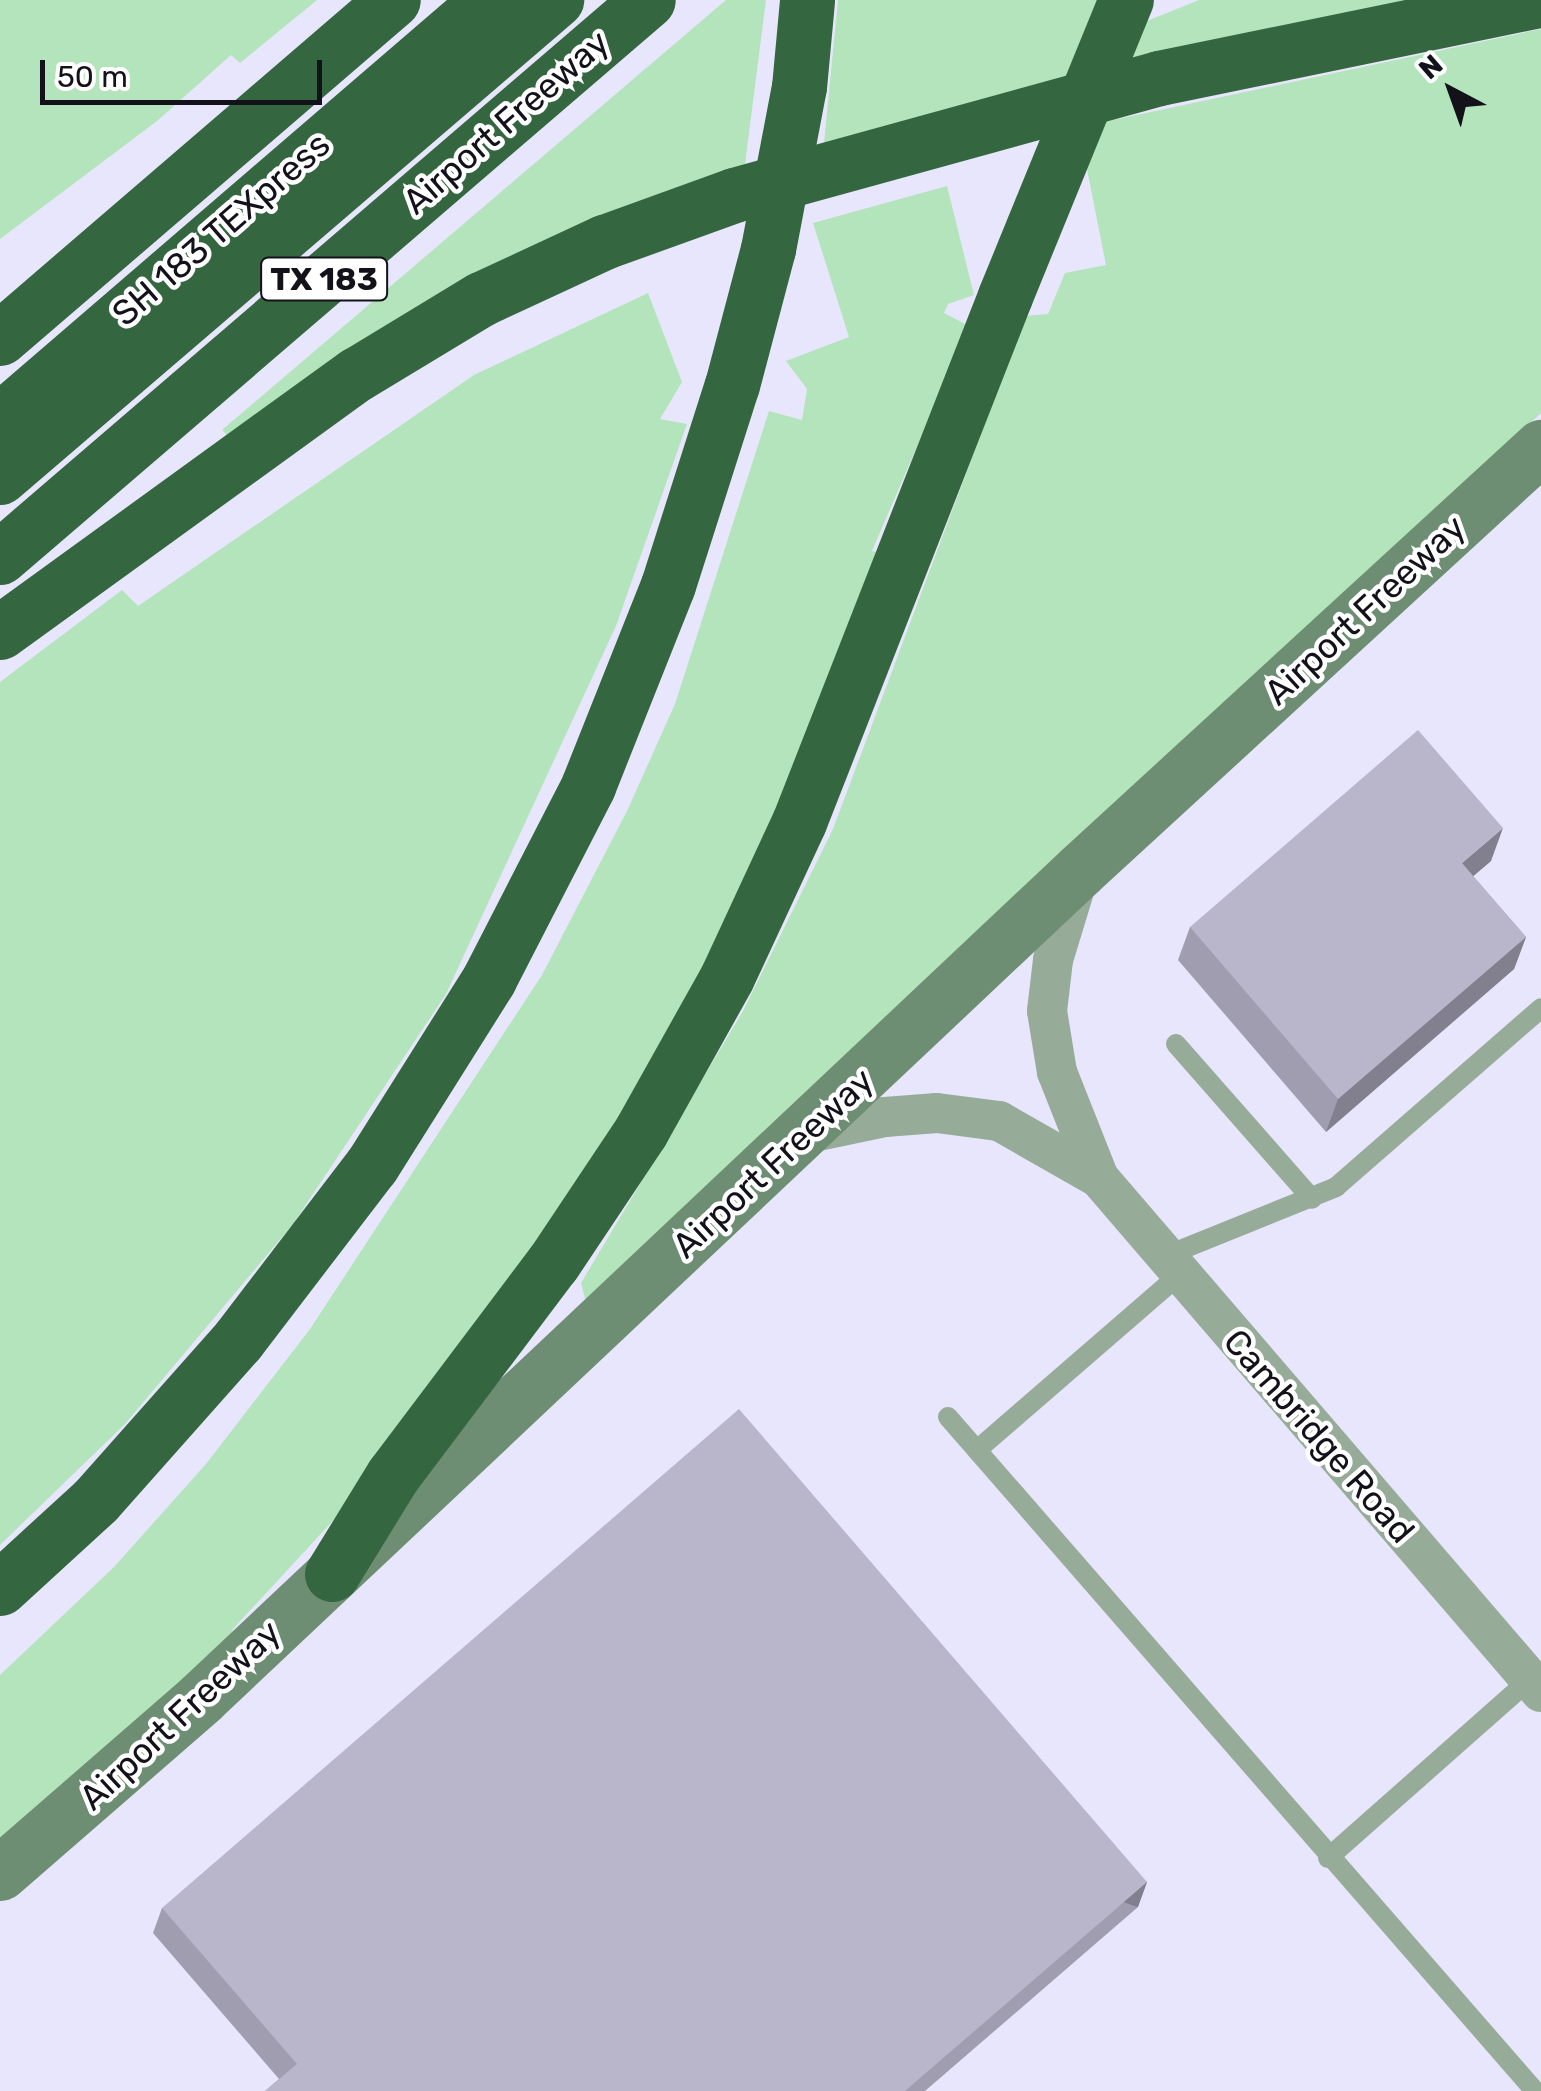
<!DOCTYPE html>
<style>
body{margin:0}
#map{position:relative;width:1541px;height:2091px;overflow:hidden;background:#e8e6fc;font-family:Rubik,sans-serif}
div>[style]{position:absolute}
.green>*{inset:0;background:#b4e4bc}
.service>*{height:20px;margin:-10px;padding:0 10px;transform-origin:10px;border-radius:10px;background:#96ac99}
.minor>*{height:40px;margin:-20px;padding:0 20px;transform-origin:20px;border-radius:20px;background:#96ac99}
.secondary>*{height:55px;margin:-27.5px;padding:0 27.5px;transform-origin:27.5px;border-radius:27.5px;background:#6d8e72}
.motorway>*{height:55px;margin:-27.5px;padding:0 27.5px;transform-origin:27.5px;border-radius:27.5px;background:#34663f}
.motorway-bridge>*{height:55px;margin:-27.5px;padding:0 27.5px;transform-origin:27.5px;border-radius:27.5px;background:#34663f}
.wall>*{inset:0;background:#9f9daf}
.shaded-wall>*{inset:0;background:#827f8f;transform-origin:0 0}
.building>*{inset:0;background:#b9b6cc}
span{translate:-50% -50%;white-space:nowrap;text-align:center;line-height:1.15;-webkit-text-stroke:9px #fff;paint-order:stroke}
.shield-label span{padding:2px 8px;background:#fff;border:2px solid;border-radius:8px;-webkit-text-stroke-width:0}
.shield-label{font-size:32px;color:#13121a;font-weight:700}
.street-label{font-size:35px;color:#13121a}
.north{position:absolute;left:1401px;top:40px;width:100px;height:100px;-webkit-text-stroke:8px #fff;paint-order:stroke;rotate:319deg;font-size:28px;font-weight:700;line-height:40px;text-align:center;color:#13121a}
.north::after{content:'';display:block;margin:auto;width:35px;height:45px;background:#13121a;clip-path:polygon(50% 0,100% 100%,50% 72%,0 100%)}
.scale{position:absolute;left:40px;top:60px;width:282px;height:45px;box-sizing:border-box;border:5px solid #13121a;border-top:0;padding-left:12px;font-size:30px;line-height:35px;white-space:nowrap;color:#13121a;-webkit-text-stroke:8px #fff;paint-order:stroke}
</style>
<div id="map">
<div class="green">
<i style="clip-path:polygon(0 0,317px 0,240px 63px,231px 55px,157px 121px,0 239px)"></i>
<i style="clip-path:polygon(726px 0,766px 0,744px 172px,231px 439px,222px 430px)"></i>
<i style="clip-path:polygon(838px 0,1098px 0,1063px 85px,824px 143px)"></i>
<i style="clip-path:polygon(1199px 0,1462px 0,1119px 73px,1137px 25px)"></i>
<i style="clip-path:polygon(1541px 29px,1541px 413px,587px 1306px,581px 1283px,743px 1011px,833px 829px,1025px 316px,1048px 314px,1065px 273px,1106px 265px,1085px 159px,1099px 123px)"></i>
<i style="clip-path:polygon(947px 186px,974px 295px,948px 304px,944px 313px,969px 326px,872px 551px,880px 553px,780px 809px,686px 1008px,603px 1154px,365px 1486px,232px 1630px,235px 1637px,0 1847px,0 1675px,114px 1567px,206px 1464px,310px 1329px,542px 975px,627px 811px,675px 704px,769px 411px,802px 420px,807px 389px,786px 361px,849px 337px,813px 223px)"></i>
<i style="clip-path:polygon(648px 293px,682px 382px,660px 419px,687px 424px,616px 626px,446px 994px,293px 1224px,125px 1424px,0 1545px,0 682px,122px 590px,138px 606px,474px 375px)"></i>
</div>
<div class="service">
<i style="left:1176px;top:1044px;width:206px;rotate:48.7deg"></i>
<i style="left:1163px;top:1257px;width:187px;rotate:-22deg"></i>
<i style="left:1336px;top:1187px;width:272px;rotate:-41.1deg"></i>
<i style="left:948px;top:1417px;width:894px;rotate:48.95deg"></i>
<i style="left:977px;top:1450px;width:267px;rotate:-40.9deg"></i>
<i style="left:1328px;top:1858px;width:270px;rotate:-41.5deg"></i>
</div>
<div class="minor">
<i style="left:1080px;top:871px;width:93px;rotate:106.9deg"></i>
<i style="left:1053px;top:960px;width:51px;rotate:96.7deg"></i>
<i style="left:1047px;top:1011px;width:62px;rotate:80.7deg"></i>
<i style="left:1057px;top:1072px;width:114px;rotate:68.4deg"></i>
<i style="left:804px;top:1134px;width:83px;rotate:-11.9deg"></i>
<i style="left:885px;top:1117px;width:52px;rotate:-4.4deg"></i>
<i style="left:937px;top:1113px;width:63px;rotate:7.4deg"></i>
<i style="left:999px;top:1121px;width:115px;rotate:29.7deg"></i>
<i style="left:1099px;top:1178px;width:678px;rotate:49.31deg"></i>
</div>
<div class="secondary">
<i style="left:0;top:1873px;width:267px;rotate:-41deg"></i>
<i style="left:201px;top:1698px;width:1208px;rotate:-43.29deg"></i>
<i style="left:1080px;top:870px;width:626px;rotate:-42.54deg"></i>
</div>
<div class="motorway">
<i style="left:0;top:338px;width:518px;rotate:-40.7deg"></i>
<i style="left:0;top:420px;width:644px;rotate:-40.72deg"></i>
<i style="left:0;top:477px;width:733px;rotate:-40.63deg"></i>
<i style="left:0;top:557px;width:854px;rotate:-40.68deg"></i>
<i style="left:0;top:632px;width:440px;rotate:-35.9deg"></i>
<i style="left:357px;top:374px;width:145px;rotate:-31.2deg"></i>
<i style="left:481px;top:299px;width:136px;rotate:-24.9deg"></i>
<i style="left:604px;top:242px;width:138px;rotate:-19.9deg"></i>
<i style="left:734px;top:195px;width:441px;rotate:-15.4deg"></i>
<i style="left:1159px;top:78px;width:389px;rotate:-11.6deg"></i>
<i style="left:332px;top:1574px;width:116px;rotate:-58.4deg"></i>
<i style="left:393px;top:1475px;width:266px;rotate:-53deg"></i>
<i style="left:553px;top:1263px;width:159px;rotate:-56.3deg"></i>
<i style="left:641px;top:1131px;width:176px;rotate:-60.8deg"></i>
<i style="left:727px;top:977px;width:171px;rotate:-65.1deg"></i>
<i style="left:799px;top:822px;width:565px;rotate:-68.61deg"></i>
<i style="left:0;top:1588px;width:130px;rotate:-42.5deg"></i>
<i style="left:96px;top:1500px;width:214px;rotate:-48.4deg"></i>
<i style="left:238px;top:1340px;width:220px;rotate:-52.6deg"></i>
<i style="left:372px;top:1165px;width:220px;rotate:-57.8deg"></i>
<i style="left:489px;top:979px;width:217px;rotate:-62.8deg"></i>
<i style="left:588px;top:786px;width:216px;rotate:-68.3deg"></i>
<i style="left:668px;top:585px;width:210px;rotate:-72.3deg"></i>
</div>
<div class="motorway-bridge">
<i style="left:1005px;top:296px;width:320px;rotate:-67.8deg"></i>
<i style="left:732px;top:385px;width:141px;rotate:-75.2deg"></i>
<i style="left:768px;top:249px;width:165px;rotate:-79.2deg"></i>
<i style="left:799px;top:87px;width:87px;rotate:-84.7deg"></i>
</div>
<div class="wall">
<i style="clip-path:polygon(1491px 861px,1473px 876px,1526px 937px,1514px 969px,1326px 1132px,1178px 960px,1190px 927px)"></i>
<i style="clip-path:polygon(1147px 1882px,1138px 1907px,925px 2091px,265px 2091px,279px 2079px,153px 1933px,162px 1908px)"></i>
</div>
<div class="shaded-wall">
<i style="clip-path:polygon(1503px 828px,1491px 861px,1450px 896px,1462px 863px)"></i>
<i style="clip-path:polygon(1526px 937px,1514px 969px,1326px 1132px,1338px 1099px)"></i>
<i style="left:1147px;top:1882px;width:27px;height:320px;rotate:110deg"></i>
</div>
<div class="building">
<i style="clip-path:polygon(1418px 730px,1503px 828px,1462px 863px,1526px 937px,1338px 1099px,1190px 927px)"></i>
<i style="clip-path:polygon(739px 1409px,1147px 1882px,905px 2091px,265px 2091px,297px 2064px,162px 1908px)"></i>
</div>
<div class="shield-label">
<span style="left:324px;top:279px">TX 183</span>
</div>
<div class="street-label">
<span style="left:506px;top:122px;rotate:-41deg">Airport Freeway</span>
<span style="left:221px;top:229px;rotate:-41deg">SH 183 TEXpress</span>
<span style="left:1365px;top:610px;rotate:-43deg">Airport Freeway</span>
<span style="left:773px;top:1163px;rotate:-43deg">Airport Freeway</span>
<span style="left:1319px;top:1436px;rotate:49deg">Cambridge Road</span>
<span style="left:180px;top:1715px;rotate:-43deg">Airport Freeway</span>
</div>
<div class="north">N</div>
<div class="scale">50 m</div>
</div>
